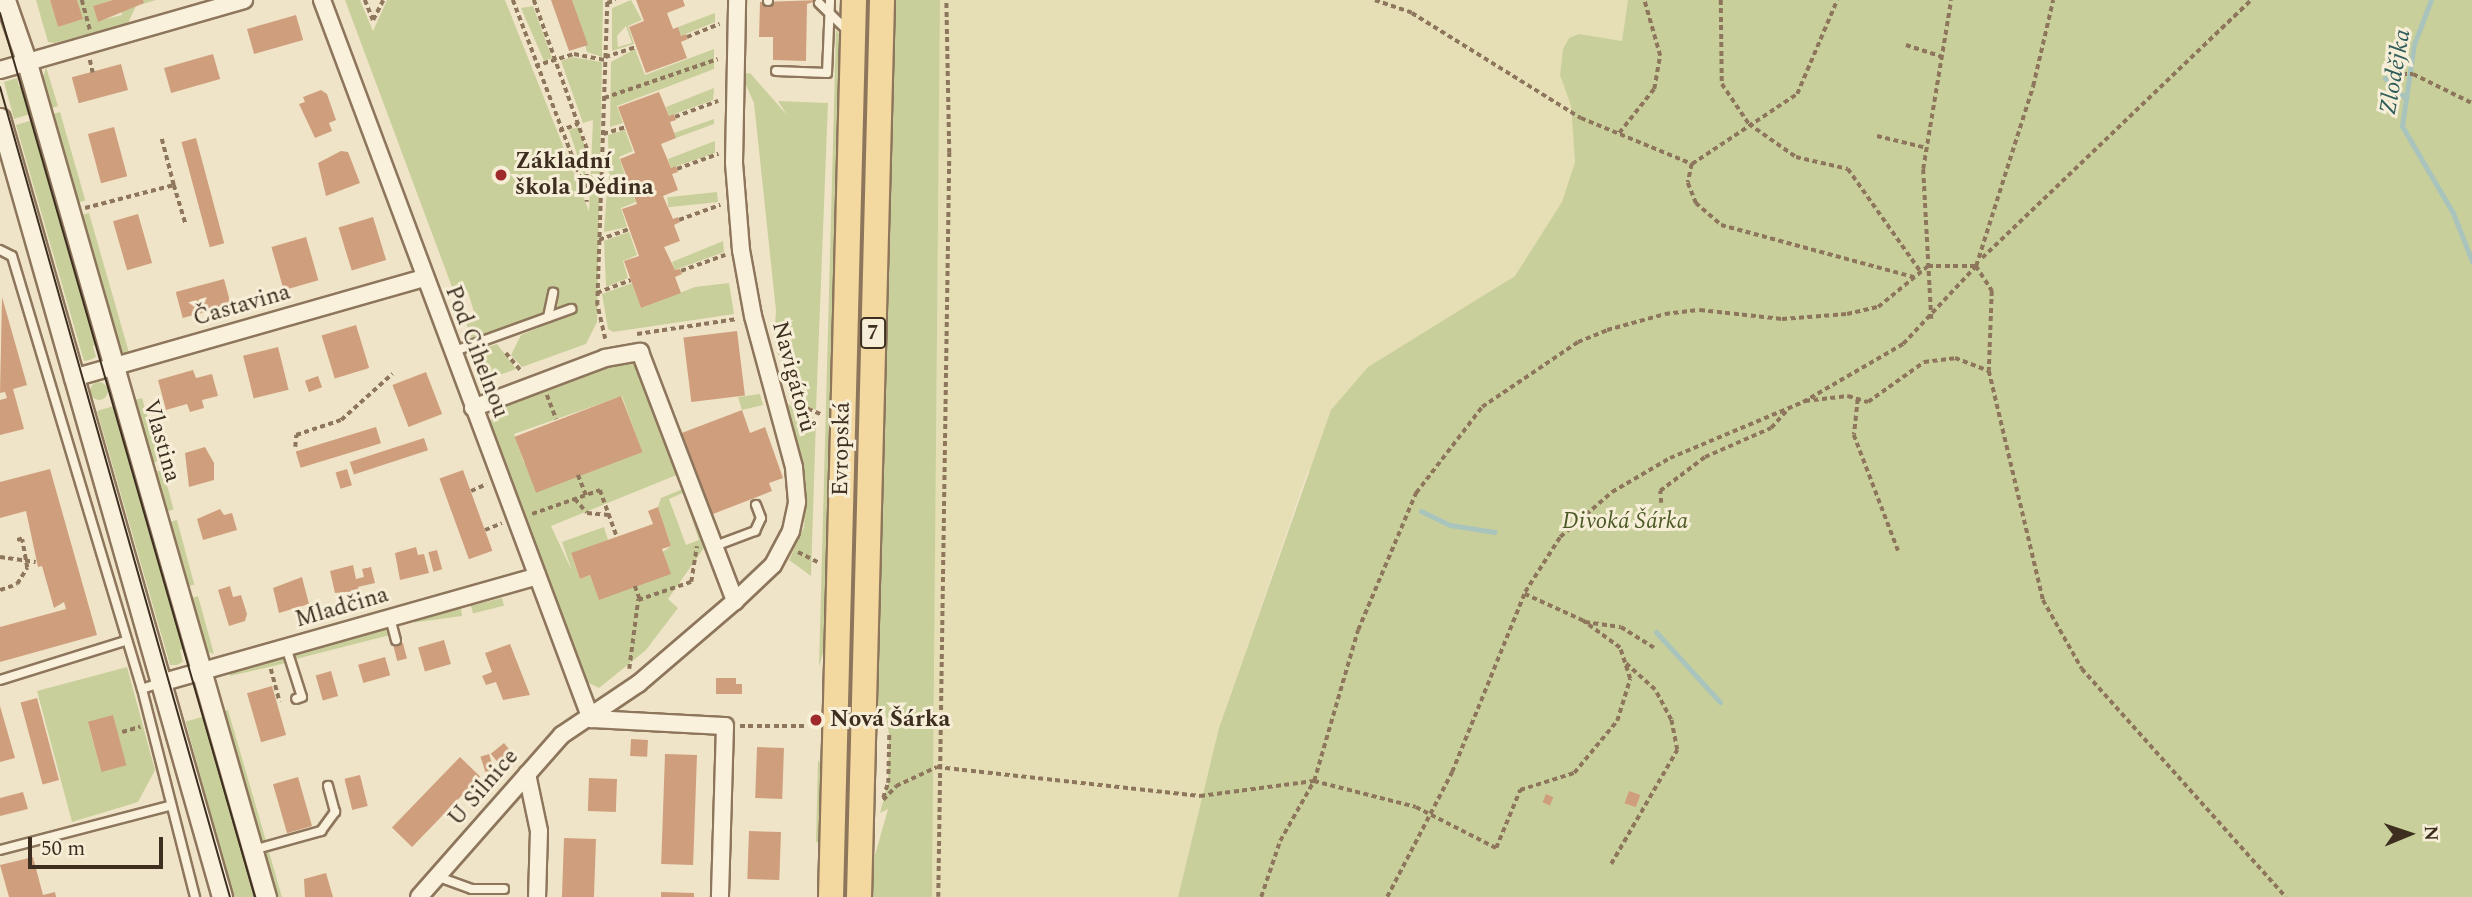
<!DOCTYPE html>
<meta charset="utf-8">
<style>
body{margin:0}
#map{position:relative;width:2472px;height:897px;overflow:hidden;background:#f0e4c8;font-family:Spectral,serif}
div>[style]{position:absolute}
.farmland>*{inset:0;background:#e6deb5}
.green>*{inset:0;background:#c9cf9b;transform-origin:0 0}
.round{border-radius:50%}
.stream>*{height:5px;margin:-2.5px;padding:0 2.5px;transform-origin:2.5px;border-radius:2.5px;background:#a9c4bc}
.building>*{inset:0;background:#cf9f7d;transform-origin:0 0}
.path>*{height:3.5px;margin-top:-1.75px;transform-origin:0;background:repeating-linear-gradient(90deg,#8d765c 0 5px,transparent 0 8.5px)}
.roads{filter:drop-shadow(2px 0 #8d765c) drop-shadow(-2px 0 #8d765c) drop-shadow(0 2px #8d765c) drop-shadow(0 -2px #8d765c)}
.service>*{height:8px;margin:-4px;padding:0 4px;transform-origin:4px;border-radius:4px;background:#faf1dc}
.minor>*{height:16px;margin:-8px;padding:0 8px;transform-origin:8px;border-radius:8px;background:#faf1dc}
.tertiary>*{height:19px;margin:-9.5px;padding:0 9.5px;transform-origin:9.5px;border-radius:9.5px;background:#faf1dc}
.primary>*{height:24px;margin:-12px;padding:0 12px;transform-origin:12px;border-radius:12px;background:#f3d9a0}
.tram>*{height:2px;margin:-1px;padding:0 1px;transform-origin:1px;border-radius:1px;background:#3d2e20}
.dots>*{width:19px;height:19px;translate:-50% -50%;box-sizing:border-box;border:4px solid #f7eed8;border-radius:50%}
span{translate:-50% -50%;white-space:nowrap;text-align:center;line-height:1.15;-webkit-text-stroke:6px #f7eed8;paint-order:stroke}
.shield-label span{padding:2px 5px;background:#f7eed8;border:2px solid;border-radius:5px;-webkit-text-stroke-width:0}
.shield-label{font-size:21px;color:#3d2e20;font-weight:700}
.poi-label{font-size:23px;color:#3d2e20;font-weight:700}
.left{translate:0 -50%;text-align:left}
.street-label{font-size:23px;color:#3d2e20}
.park-label{font-size:23px;color:#4d5a26;font-style:italic}
.water-label{font-size:24px;color:#2f5d5a;font-style:italic}
.north{position:absolute;left:2374px;top:799px;width:70px;height:70px;-webkit-text-stroke:5px #f7eed8;paint-order:stroke;rotate:88deg;font-size:19px;font-weight:700;line-height:28px;text-align:center;color:#3d2e20}
.north::after{content:'';display:block;margin:auto;width:24px;height:32px;background:#3d2e20;clip-path:polygon(50% 0,100% 100%,50% 72%,0 100%)}
.scale{position:absolute;left:28px;top:837px;width:135px;height:32px;box-sizing:border-box;border:4px solid #3d2e20;border-top:0;padding-left:9px;font-size:21px;line-height:24px;white-space:nowrap;color:#3d2e20;-webkit-text-stroke:5px #f7eed8;paint-order:stroke}
</style>
<div id="map">
<div class="farmland">
<i style="clip-path:polygon(940px 0,1628px 0,1622px 41px,1579px 34px,1569px 38px,1563px 49px,1560px 75px,1571px 106px,1575px 162px,1562px 202px,1546px 232px,1515px 276px,1450px 318px,1307px 473px,1219px 728px,1178px 897px,932px 897px)"></i>
</div>
<div class="green">
<i style="clip-path:polygon(36px 0,50px 0,58px 27px,82px 19px,77px 0,113px 0,93px 6px,98px 21px,122px 15px,121px 9px,143px 0,156px 0,136px 6px,128px 23px,55px 43px,48px 42px)"></i>
<i style="clip-path:polygon(345px 0,360px 0,373px 31px,387px 0,505px 0,589px 211px,593px 120px,583px 123px,561px 61px,572px 57px,602px 62px,597px 322px,586px 344px,522px 367px,511px 355px,521px 335px,577px 312px,574px 304px,557px 309px,559px 288px,549px 294px,541px 320px,472px 340px,465px 320px,474px 312px,468px 292px,462px 284px,452px 287px)"></i>
<i style="clip-path:polygon(572px 0,603px 0,602px 57px,587px 52px)"></i>
<i style="clip-path:polygon(evenodd,631px 0,642px 20px,628px 26px,634px 44px,612px 51px,612px 8px,631px 0,626px 26px,632px 43px,618px 47px,617px 36px,626px 26px)"></i>
<i style="left:864px;top:0;width:6px;height:843px"></i>
<i style="clip-path:polygon(891px 0,940px 0,932px 897px,870px 897px,871px 855px,875px 855px,888px 809px,880px 813px,888px 783px,889px 734px,885px 710px,878px 710px,874px 691px)"></i>
<i style="clip-path:polygon(1628px 0,2472px 0,2472px 897px,1178px 897px,1219px 728px,1331px 410px,1368px 367px,1515px 276px,1562px 202px,1575px 162px,1571px 106px,1560px 75px,1563px 49px,1569px 38px,1579px 34px,1622px 41px)"></i>
<i style="clip-path:polygon(533px 6px,552px 58px,544px 61px,521px 8px)"></i>
<i style="clip-path:polygon(715px 13px,715px 22px,681px 36px,678px 27px)"></i>
<i style="clip-path:polygon(836px 30px,841px 37px,826px 642px,819px 667px)"></i>
<i style="clip-path:polygon(635px 49px,645px 75px,714px 49px,714px 69px,617px 106px,623px 123px,610px 127px,611px 62px)"></i>
<i style="clip-path:polygon(46px 67px,58px 106px,49px 109px,42px 81px)"></i>
<i style="clip-path:polygon(750px 73px,787px 115px,778px 101px,828px 103px,816px 410px,790px 399px,774px 339px,776px 311px,754px 103px,741px 74px)"></i>
<i style="clip-path:polygon(17px 78px,19px 86px,26px 86px,34px 113px,14px 119px,4px 82px)"></i>
<i style="clip-path:polygon(714px 88px,713px 100px,669px 116px,666px 107px)"></i>
<i style="left:60px;top:112px;width:92px;height:9px;rotate:74deg"></i>
<i style="clip-path:polygon(36px 119px,100px 344px,93px 346px,96px 357px,90px 360px,84px 361px,16px 125px)"></i>
<i style="clip-path:polygon(714px 119px,714px 124px,676px 138px,674px 133px)"></i>
<i style="clip-path:polygon(578px 127px,586px 149px,585px 179px,569px 130px)"></i>
<i style="clip-path:polygon(625px 130px,633px 151px,619px 157px,625px 175px,609px 181px,608px 135px)"></i>
<i style="clip-path:polygon(715px 141px,715px 153px,671px 168px,668px 159px)"></i>
<i style="clip-path:polygon(627px 181px,636px 202px,621px 208px,627px 227px,604px 232px,607px 190px)"></i>
<i style="left:717px;top:192px;width:10px;height:50px;rotate:84deg"></i>
<i style="left:89px;top:213px;width:145px;height:10px;rotate:74deg"></i>
<i style="clip-path:polygon(629px 232px,637px 255px,623px 261px,628px 278px,606px 287px,604px 241px)"></i>
<i style="clip-path:polygon(723px 241px,724px 252px,675px 270px,672px 262px)"></i>
<i style="clip-path:polygon(632px 283px,641px 308px,695px 287px,729px 283px,734px 314px,613px 332px,608px 329px,602px 294px)"></i>
<i style="clip-path:polygon(497px 344px,516px 369px,483px 381px,471px 352px)"></i>
<i style="clip-path:polygon(evenodd,627px 361px,640px 367px,679px 474px,551px 526px,572px 571px,562px 542px,604px 527px,608px 540px,571px 554px,580px 579px,590px 575px,599px 599px,671px 546px,658px 507px,661px 498px,685px 488px,706px 545px,668px 599px,678px 608px,646px 650px,599px 688px,587px 682px,490px 421px,503px 407px,627px 361px,622px 396px,642px 452px,524px 463px,514px 434px,622px 396px,627px 361px,683px 493px,699px 540px,686px 545px,669px 499px,683px 493px)"></i>
<i class="round" style="left:90px;top:382px;width:18px;height:18px"></i>
<i style="clip-path:polygon(760px 394px,763px 405px,742px 410px,738px 397px)"></i>
<i style="left:142px;top:398px;width:65px;height:10px;rotate:74deg"></i>
<i style="clip-path:polygon(784px 402px,816px 419px,811px 576px,789px 560px,804px 527px,806px 481px)"></i>
<i style="clip-path:polygon(117px 405px,186px 649px,180px 650px,183px 662px,177px 665px,170px 665px,97px 411px)"></i>
<i style="left:163px;top:470px;width:41px;height:11px;rotate:75deg"></i>
<i style="left:177px;top:520px;width:67px;height:11px;rotate:75deg"></i>
<i style="clip-path:polygon(198px 596px,214px 654px,205px 651px,188px 599px)"></i>
<i style="left:502px;top:598px;width:8px;height:32px;rotate:76deg"></i>
<i style="left:461px;top:609px;width:7px;height:48px;rotate:82deg"></i>
<i style="clip-path:polygon(389px 628px,390px 635px,296px 659px,295px 653px)"></i>
<i style="clip-path:polygon(285px 656px,286px 663px,230px 676px,229px 670px)"></i>
<i style="clip-path:polygon(evenodd,127px 667px,155px 770px,138px 802px,72px 822px,37px 691px,127px 667px,113px 716px,126px 765px,101px 771px,88px 723px,113px 716px)"></i>
<i style="clip-path:polygon(228px 710px,266px 841px,260px 843px,220px 712px)"></i>
<i style="left:206px;top:716px;width:188px;height:21px;rotate:75deg"></i>
<i style="clip-path:polygon(818px 760px,822px 766px,821px 843px,816px 842px)"></i>
<i style="left:269px;top:852px;width:47px;height:9px;rotate:74deg"></i>
</div>
<div class="stream">
<i style="left:2431px;top:0;width:47px;rotate:111.1deg"></i>
<i style="left:2414px;top:44px;width:83px;rotate:98.3deg"></i>
<i style="left:2402px;top:126px;width:101px;rotate:59.6deg"></i>
<i style="left:2453px;top:213px;width:52px;rotate:68.4deg"></i>
<i style="left:2385px;top:78px;width:27px;rotate:45deg"></i>
<i style="left:1421px;top:511px;width:32px;rotate:26deg"></i>
<i style="left:1450px;top:525px;width:45px;rotate:9deg"></i>
<i style="left:1656px;top:632px;width:95px;rotate:47.6deg"></i>
</div>
<div class="building">
<i style="clip-path:polygon(50px 0,77px 0,83px 19px,58px 27px)"></i>
<i style="clip-path:polygon(113px 0,143px 0,144px 3px,98px 22px,93px 6px)"></i>
<i style="clip-path:polygon(551px 0,572px 0,588px 45px,569px 51px)"></i>
<i style="clip-path:polygon(636px 0,683px 0,685px 6px,667px 13px,673px 29px,678px 27px,681px 36px,686px 34px,688px 39px,681px 42px,687px 58px,646px 73px,629px 27px,644px 21px)"></i>
<i style="clip-path:polygon(819px 0,807px 4px,806px 61px,773px 60px,773px 37px,759px 37px,760px 2px)"></i>
<i style="left:296px;top:15px;width:26px;height:51px;rotate:74deg"></i>
<i style="left:213px;top:54px;width:26px;height:51px;rotate:74deg"></i>
<i style="left:121px;top:64px;width:27px;height:51px;rotate:75deg"></i>
<i style="clip-path:polygon(321px 90px,327px 94px,336px 120px,329px 123px,332px 131px,315px 138px,299px 104px,305px 102px,303px 97px)"></i>
<i style="clip-path:polygon(659px 92px,669px 116px,674px 114px,676px 120px,670px 122px,676px 138px,661px 144px,671px 168px,676px 166px,678px 172px,672px 174px,678px 190px,663px 196px,673px 219px,678px 217px,680px 222px,674px 225px,680px 241px,664px 247px,675px 270px,680px 269px,682px 274px,675px 277px,681px 293px,641px 308px,624px 261px,639px 256px,622px 209px,637px 204px,620px 159px,635px 153px,618px 107px)"></i>
<i style="left:114px;top:127px;width:51px;height:27px;rotate:75deg"></i>
<i style="left:196px;top:138px;width:109px;height:15px;rotate:75deg"></i>
<i style="clip-path:polygon(341px 151px,348px 152px,360px 183px,326px 196px,318px 163px)"></i>
<i style="left:138px;top:214px;width:51px;height:26px;rotate:74deg"></i>
<i style="left:373px;top:217px;width:45px;height:36px;rotate:73deg"></i>
<i style="left:306px;top:237px;width:45px;height:36px;rotate:74deg"></i>
<i style="left:224px;top:279px;width:27px;height:50px;rotate:75deg"></i>
<i style="clip-path:polygon(2px 297px,27px 385px,13px 389px,24px 429px,0 435px,0 400px,7px 398px,5px 392px,0 393px)"></i>
<i style="left:356px;top:325px;width:45px;height:36px;rotate:73deg"></i>
<i style="left:737px;top:331px;width:65px;height:54px;rotate:83deg"></i>
<i style="left:278px;top:347px;width:44px;height:36px;rotate:76deg"></i>
<i style="clip-path:polygon(193px 370px,196px 378px,212px 374px,218px 396px,202px 400px,204px 408px,190px 412px,187px 404px,166px 410px,158px 380px)"></i>
<i style="left:426px;top:372px;width:45px;height:36px;rotate:69deg"></i>
<i style="left:318px;top:376px;width:12px;height:14px;rotate:70deg"></i>
<i style="left:621px;top:396px;width:60px;height:114px;rotate:69deg"></i>
<i style="clip-path:polygon(742px 410px,750px 433px,765px 427px,783px 478px,769px 483px,772px 491px,708px 516px,679px 434px)"></i>
<i style="left:376px;top:427px;width:17px;height:84px;rotate:73deg"></i>
<i style="left:424px;top:438px;width:13px;height:78px;rotate:72deg"></i>
<i style="clip-path:polygon(205px 447px,214px 463px,214px 480px,189px 487px,185px 453px)"></i>
<i style="clip-path:polygon(50px 469px,97px 635px,0 662px,0 627px,66px 609px,64px 602px,54px 608px,42px 566px,38px 567px,26px 511px,0 518px,0 482px)"></i>
<i style="left:347px;top:469px;width:17px;height:12px;rotate:73deg"></i>
<i style="left:463px;top:470px;width:86px;height:25px;rotate:70deg"></i>
<i style="clip-path:polygon(658px 507px,671px 546px,662px 549px,671px 574px,599px 600px,590px 575px,580px 579px,571px 553px,653px 524px,648px 511px)"></i>
<i style="clip-path:polygon(220px 509px,224px 515px,232px 513px,237px 530px,203px 540px,197px 519px)"></i>
<i style="clip-path:polygon(416px 547px,418px 555px,424px 554px,429px 573px,400px 580px,395px 553px)"></i>
<i style="left:437px;top:550px;width:20px;height:9px;rotate:75deg"></i>
<i style="clip-path:polygon(353px 565px,356px 579px,364px 577px,362px 569px,371px 567px,375px 583px,358px 587px,359px 591px,335px 593px,330px 571px)"></i>
<i style="clip-path:polygon(302px 577px,309px 604px,279px 613px,273px 588px)"></i>
<i style="clip-path:polygon(230px 586px,233px 597px,241px 595px,247px 614px,245px 621px,229px 626px,218px 590px)"></i>
<i style="left:444px;top:640px;width:25px;height:27px;rotate:74deg"></i>
<i style="left:403px;top:643px;width:16px;height:10px;rotate:76deg"></i>
<i style="clip-path:polygon(510px 644px,530px 695px,503px 700px,496px 682px,486px 685px,482px 676px,492px 672px,485px 653px)"></i>
<i style="left:385px;top:657px;width:19px;height:28px;rotate:74deg"></i>
<i style="left:331px;top:671px;width:26px;height:16px;rotate:74deg"></i>
<i style="clip-path:polygon(716px 678px,736px 678px,736px 684px,742px 684px,742px 694px,716px 694px)"></i>
<i style="left:272px;top:686px;width:51px;height:26px;rotate:74deg"></i>
<i style="left:37px;top:698px;width:85px;height:17px;rotate:75deg"></i>
<i style="clip-path:polygon(0 706px,15px 758px,0 762px)"></i>
<i style="left:113px;top:715px;width:52px;height:26px;rotate:75deg"></i>
<i style="left:631px;top:739px;width:17px;height:17px;rotate:3deg"></i>
<i style="left:504px;top:743px;width:14px;height:17px;rotate:51deg"></i>
<i style="left:757px;top:747px;width:27px;height:51px;rotate:2deg"></i>
<i style="left:489px;top:754px;width:16px;height:9px;rotate:72deg"></i>
<i style="left:665px;top:754px;width:32px;height:110px;rotate:2deg"></i>
<i style="left:460px;top:757px;width:28px;height:98px;rotate:44deg"></i>
<i style="left:360px;top:775px;width:32px;height:16px;rotate:76deg"></i>
<i style="left:298px;top:777px;width:51px;height:26px;rotate:74deg"></i>
<i style="left:589px;top:778px;width:28px;height:33px;rotate:2deg"></i>
<i style="left:1629px;top:791px;width:12px;height:13px;rotate:20deg"></i>
<i style="clip-path:polygon(23px 792px,28px 809px,0 816px,0 798px)"></i>
<i style="left:1546px;top:794px;width:8px;height:9px;rotate:23deg"></i>
<i style="left:749px;top:831px;width:32px;height:48px;rotate:2deg"></i>
<i style="left:564px;top:838px;width:32px;height:59px;rotate:2deg"></i>
<i style="clip-path:polygon(33px 857px,43px 895px,55px 892px,56px 897px,9px 897px,0 865px)"></i>
<i style="clip-path:polygon(326px 873px,333px 897px,305px 897px,304px 879px)"></i>
<i style="clip-path:polygon(661px 892px,694px 893px,694px 897px,661px 897px)"></i>
</div>
<div class="path">
<i style="left:82px;top:0;width:31px;rotate:75deg"></i>
<i style="left:365px;top:0;width:22px;rotate:68deg"></i>
<i style="left:373px;top:20px;width:22px;rotate:-63deg"></i>
<i style="left:513px;top:0;width:188px;rotate:69.2deg"></i>
<i style="left:534px;top:0;width:158px;rotate:70.4deg"></i>
<i style="left:587px;top:149px;width:53px;rotate:90deg"></i>
<i style="left:1375px;top:0;width:39px;rotate:19deg"></i>
<i style="left:1412px;top:13px;width:199px;rotate:31.9deg"></i>
<i style="left:1581px;top:118px;width:120px;rotate:22.5deg"></i>
<i style="left:1692px;top:164px;width:126px;rotate:-33.7deg"></i>
<i style="left:1797px;top:94px;width:102px;rotate:-66.9deg"></i>
<i style="left:1721px;top:0;width:84px;rotate:89.3deg"></i>
<i style="left:1722px;top:84px;width:48px;rotate:56deg"></i>
<i style="left:1749px;top:124px;width:57px;rotate:35.1deg"></i>
<i style="left:1796px;top:157px;width:53px;rotate:13deg"></i>
<i style="left:1848px;top:169px;width:126px;rotate:54.7deg"></i>
<i style="left:607px;top:3px;width:9px;rotate:-18deg"></i>
<i style="left:687px;top:37px;width:35px;rotate:-22deg"></i>
<i style="left:1906px;top:45px;width:38px;rotate:18deg"></i>
<i style="left:605px;top:57px;width:33px;rotate:-18deg"></i>
<i style="left:90px;top:60px;width:13px;rotate:77deg"></i>
<i style="left:535px;top:66px;width:41px;rotate:-17.1deg"></i>
<i style="left:574px;top:54px;width:32px;rotate:11deg"></i>
<i style="left:2387px;top:87px;width:20px;rotate:-41deg"></i>
<i style="left:2402px;top:74px;width:11px"></i>
<i style="left:2413px;top:74px;width:66px;rotate:26.2deg"></i>
<i style="left:604px;top:98px;width:120px;rotate:-18.9deg"></i>
<i style="left:675px;top:117px;width:46px;rotate:-20.4deg"></i>
<i style="left:559px;top:131px;width:20px;rotate:-20deg"></i>
<i style="left:1619px;top:133px;width:56px;rotate:-51.5deg"></i>
<i style="left:1654px;top:89px;width:34px;rotate:-80deg"></i>
<i style="left:1660px;top:56px;width:58px;rotate:-105.9deg"></i>
<i style="left:603px;top:134px;width:24px;rotate:-17deg"></i>
<i style="left:1877px;top:136px;width:51px;rotate:13.5deg"></i>
<i style="left:162px;top:139px;width:48px;rotate:75.4deg"></i>
<i style="left:1692px;top:164px;width:19px;rotate:102deg"></i>
<i style="left:1688px;top:183px;width:22px;rotate:68deg"></i>
<i style="left:1696px;top:203px;width:33px;rotate:41deg"></i>
<i style="left:1721px;top:225px;width:200px;rotate:15.1deg"></i>
<i style="left:677px;top:169px;width:44px;rotate:-20.1deg"></i>
<i style="left:601px;top:187px;width:28px;rotate:-18deg"></i>
<i style="left:85px;top:208px;width:92px;rotate:-14.5deg"></i>
<i style="left:174px;top:185px;width:42px;rotate:73.3deg"></i>
<i style="left:679px;top:220px;width:44px;rotate:-20.1deg"></i>
<i style="left:599px;top:240px;width:33px;rotate:-20deg"></i>
<i style="left:1982px;top:258px;width:373px;rotate:-43.8deg"></i>
<i style="left:681px;top:271px;width:47px;rotate:-20deg"></i>
<i style="left:597px;top:293px;width:36px;rotate:-21deg"></i>
<i style="left:1931px;top:319px;width:150px;rotate:-93.1deg"></i>
<i style="left:1923px;top:169px;width:171px;rotate:-80.6deg"></i>
<i style="left:637px;top:334px;width:101px;rotate:-8.5deg"></i>
<i style="left:605px;top:339px;width:35px;rotate:-103deg"></i>
<i style="left:597px;top:305px;width:305px;rotate:-88.1deg"></i>
<i style="left:506px;top:353px;width:25px;rotate:50deg"></i>
<i style="left:547px;top:395px;width:26px;rotate:69deg"></i>
<i style="left:1858px;top:399px;width:36px;rotate:96deg"></i>
<i style="left:1854px;top:435px;width:126px;rotate:69.1deg"></i>
<i style="left:1805px;top:401px;width:43px;rotate:-6.6deg"></i>
<i style="left:1848px;top:396px;width:21px;rotate:17deg"></i>
<i style="left:1868px;top:402px;width:69px;rotate:-35.5deg"></i>
<i style="left:1924px;top:362px;width:31px;rotate:-7deg"></i>
<i style="left:1955px;top:358px;width:36px;rotate:21deg"></i>
<i style="left:1989px;top:371px;width:235px;rotate:76.7deg"></i>
<i style="left:2043px;top:600px;width:79px;rotate:60.5deg"></i>
<i style="left:2082px;top:669px;width:306px;rotate:48.2deg"></i>
<i style="left:792px;top:402px;width:33px;rotate:23deg"></i>
<i style="left:295px;top:447px;width:12px;rotate:-85deg"></i>
<i style="left:296px;top:435px;width:47px;rotate:-18.4deg"></i>
<i style="left:341px;top:420px;width:69px;rotate:-42deg"></i>
<i style="left:578px;top:475px;width:22px;rotate:68deg"></i>
<i style="left:471px;top:491px;width:17px;rotate:-24deg"></i>
<i style="left:575px;top:499px;width:18px;rotate:49deg"></i>
<i style="left:587px;top:513px;width:22px;rotate:5deg"></i>
<i style="left:1661px;top:503px;width:12px;rotate:-95deg"></i>
<i style="left:1660px;top:491px;width:56px;rotate:-37.1deg"></i>
<i style="left:1705px;top:457px;width:72px;rotate:-23.7deg"></i>
<i style="left:1771px;top:428px;width:27px;rotate:-48deg"></i>
<i style="left:532px;top:514px;width:72px;rotate:-19.4deg"></i>
<i style="left:600px;top:490px;width:50px;rotate:70.1deg"></i>
<i style="left:485px;top:530px;width:18px;rotate:-22deg"></i>
<i style="left:798px;top:552px;width:22px;rotate:27deg"></i>
<i style="left:0;top:557px;width:36px;rotate:8deg"></i>
<i style="left:635px;top:586px;width:15px;rotate:70deg"></i>
<i style="left:0;top:590px;width:18px;rotate:-19deg"></i>
<i style="left:17px;top:584px;width:19px;rotate:-58deg"></i>
<i style="left:27px;top:568px;width:29px;rotate:-100deg"></i>
<i style="left:22px;top:539px;width:6px;rotate:162deg"></i>
<i style="left:1585px;top:622px;width:36px;rotate:8deg"></i>
<i style="left:1621px;top:627px;width:39px;rotate:32deg"></i>
<i style="left:271px;top:669px;width:34px;rotate:75deg"></i>
<i style="left:629px;top:669px;width:70px;rotate:-82.6deg"></i>
<i style="left:638px;top:600px;width:56px;rotate:-18.8deg"></i>
<i style="left:691px;top:582px;width:36px;rotate:-81deg"></i>
<i style="left:740px;top:726px;width:68px"></i>
<i style="left:122px;top:732px;width:19px;rotate:-16deg"></i>
<i style="left:883px;top:798px;width:16px;rotate:-72deg"></i>
<i style="left:888px;top:783px;width:49px;rotate:-88.8deg"></i>
<i style="left:883px;top:800px;width:19px;rotate:-47deg"></i>
<i style="left:896px;top:786px;width:45px;rotate:-24.9deg"></i>
<i style="left:937px;top:767px;width:265px;rotate:6.3deg"></i>
<i style="left:1200px;top:796px;width:115px;rotate:-7.5deg"></i>
<i style="left:1314px;top:781px;width:105px;rotate:14.3deg"></i>
<i style="left:1416px;top:807px;width:90px;rotate:27.1deg"></i>
<i style="left:1496px;top:848px;width:63px;rotate:-67.5deg"></i>
<i style="left:1520px;top:790px;width:57px;rotate:-17.5deg"></i>
<i style="left:1574px;top:773px;width:67px;rotate:-50.4deg"></i>
<i style="left:1617px;top:721px;width:44px;rotate:-72.8deg"></i>
<i style="left:1630px;top:679px;width:33px;rotate:-108deg"></i>
<i style="left:1620px;top:648px;width:46px;rotate:-143.9deg"></i>
<i style="left:1583px;top:621px;width:65px;rotate:-155.4deg"></i>
<i style="left:1611px;top:864px;width:132px;rotate:-59.9deg"></i>
<i style="left:1677px;top:750px;width:31px;rotate:-101deg"></i>
<i style="left:1671px;top:720px;width:34px;rotate:-118deg"></i>
<i style="left:1655px;top:690px;width:39px;rotate:-138deg"></i>
<i style="left:938px;top:897px;width:744px;rotate:-89.15deg"></i>
<i style="left:949px;top:153px;width:153px;rotate:-91.1deg"></i>
<i style="left:1261px;top:897px;width:59px;rotate:-71.3deg"></i>
<i style="left:1280px;top:841px;width:69px;rotate:-60.5deg"></i>
<i style="left:1314px;top:781px;width:157px;rotate:-73.8deg"></i>
<i style="left:1358px;top:630px;width:149px;rotate:-67.1deg"></i>
<i style="left:1416px;top:493px;width:108px;rotate:-52.5deg"></i>
<i style="left:1482px;top:407px;width:116px;rotate:-34.1deg"></i>
<i style="left:1578px;top:342px;width:31px;rotate:-22deg"></i>
<i style="left:1607px;top:330px;width:60px;rotate:-15.4deg"></i>
<i style="left:1665px;top:314px;width:35px;rotate:-7deg"></i>
<i style="left:1700px;top:310px;width:82px;rotate:6.3deg"></i>
<i style="left:1782px;top:319px;width:65px;rotate:-4.4deg"></i>
<i style="left:1847px;top:314px;width:32px;rotate:-13deg"></i>
<i style="left:1878px;top:307px;width:65px;rotate:-39.4deg"></i>
<i style="left:1928px;top:266px;width:48px"></i>
<i style="left:1976px;top:266px;width:30px;rotate:57deg"></i>
<i style="left:1992px;top:291px;width:80px;rotate:92.1deg"></i>
<i style="left:1387px;top:897px;width:141px;rotate:-62.5deg"></i>
<i style="left:1452px;top:772px;width:194px;rotate:-67.9deg"></i>
<i style="left:1525px;top:592px;width:65px;rotate:-57.5deg"></i>
<i style="left:1560px;top:537px;width:69px;rotate:-40.9deg"></i>
<i style="left:1612px;top:492px;width:67px;rotate:-30.4deg"></i>
<i style="left:1670px;top:458px;width:144px;rotate:-22.8deg"></i>
<i style="left:1803px;top:402px;width:116px;rotate:-30.1deg"></i>
<i style="left:1903px;top:344px;width:107px;rotate:-46.9deg"></i>
<i style="left:1976px;top:266px;width:189px;rotate:-72.4deg"></i>
<i style="left:2033px;top:86px;width:88px;rotate:-76.9deg"></i>
</div>
<div class="roads">
<div class="service">
<i style="left:768px;top:1px;width:1px;rotate:-90deg"></i>
<i style="left:819px;top:3px;width:40px;rotate:44deg"></i>
<i style="left:776px;top:71px;width:51px;rotate:2.2deg"></i>
<i style="left:827px;top:73px;width:73px;rotate:-87.6deg"></i>
<i style="left:0;top:250px;width:13px;rotate:27deg"></i>
<i style="left:12px;top:256px;width:452px;rotate:73.3deg"></i>
<i style="left:548px;top:317px;width:25px;rotate:-78deg"></i>
<i style="left:452px;top:352px;width:127px;rotate:-19.9deg"></i>
<i style="left:715px;top:546px;width:43px;rotate:-20.6deg"></i>
<i style="left:755px;top:531px;width:14px;rotate:-65deg"></i>
<i style="left:761px;top:518px;width:14px;rotate:-111deg"></i>
<i style="left:390px;top:618px;width:23px;rotate:75deg"></i>
<i style="left:286px;top:647px;width:52px;rotate:72.3deg"></i>
<i style="left:302px;top:697px;width:6px;rotate:162deg"></i>
<i style="left:0;top:680px;width:131px;rotate:-17.3deg"></i>
<i style="left:160px;top:683px;width:19px;rotate:162deg"></i>
<i style="left:142px;top:689px;width:215px;rotate:75.7deg"></i>
<i style="left:0;top:850px;width:175px;rotate:-14.6deg"></i>
<i style="left:253px;top:850px;width:71px;rotate:-15.6deg"></i>
<i style="left:321px;top:831px;width:24px;rotate:-54deg"></i>
<i style="left:335px;top:812px;width:27px;rotate:-105deg"></i>
<i style="left:436px;top:876px;width:38px;rotate:20deg"></i>
<i style="left:472px;top:889px;width:32px"></i>
</div>
<div class="minor">
<i style="left:322px;top:0;width:768px;rotate:69.49deg"></i>
<i style="left:0;top:70px;width:254px;rotate:-16deg"></i>
<i style="left:73px;top:378px;width:365px;rotate:-15.9deg"></i>
<i style="left:473px;top:408px;width:141px;rotate:-20.7deg"></i>
<i style="left:605px;top:358px;width:36px;rotate:-10deg"></i>
<i style="left:640px;top:352px;width:267px;rotate:69.1deg"></i>
<i style="left:160px;top:683px;width:392px;rotate:-15.8deg"></i>
<i style="left:591px;top:719px;width:134px;rotate:3deg"></i>
<i style="left:725px;top:726px;width:171px;rotate:91.7deg"></i>
<i style="left:527px;top:774px;width:58px;rotate:78.1deg"></i>
<i style="left:539px;top:831px;width:66px;rotate:91.7deg"></i>
<i style="left:419px;top:897px;width:216px;rotate:-48.6deg"></i>
<i style="left:562px;top:735px;width:92px;rotate:-33.9deg"></i>
<i style="left:638px;top:684px;width:128px;rotate:-40.6deg"></i>
<i style="left:735px;top:601px;width:52px;rotate:-43.5deg"></i>
<i style="left:773px;top:565px;width:38px;rotate:-62deg"></i>
<i style="left:791px;top:531px;width:30px;rotate:-78deg"></i>
<i style="left:797px;top:502px;width:35px;rotate:-95deg"></i>
<i style="left:794px;top:467px;width:156px;rotate:-105.2deg"></i>
<i style="left:753px;top:316px;width:67px;rotate:-100.3deg"></i>
<i style="left:741px;top:250px;width:87px;rotate:-94.6deg"></i>
<i style="left:734px;top:163px;width:163px;rotate:-88.9deg"></i>
</div>
<div class="tertiary">
<i style="left:5px;top:0;width:67px;rotate:70.8deg"></i>
<i style="left:27px;top:63px;width:868px;rotate:74.01deg"></i>
<i style="left:0;top:118px;width:810px;rotate:74.09deg"></i>
</div>
<div class="primary">
<i style="left:831px;top:897px;width:897px;rotate:-88.53deg"></i>
<i style="left:859px;top:897px;width:897px;rotate:-88.53deg"></i>
</div>
</div>
<div class="tram">
<i style="left:0;top:13px;width:920px;rotate:73.91deg"></i>
<i style="left:0;top:87px;width:842px;rotate:74.15deg"></i>
</div>
<div class="dots">
<i style="left:501px;top:175px;background:#9e2a2b"></i>
<i style="left:816px;top:720px;background:#9e2a2b"></i>
</div>
<div class="shield-label">
<span style="left:873px;top:333px">7</span>
</div>
<div class="poi-label">
<span class="left" style="left:515px;top:175px">Základní<br>škola Dědina</span>
<span class="left" style="left:830px;top:720px">Nová Šárka</span>
</div>
<div class="street-label">
<span style="left:242px;top:306px;rotate:-16deg">Častavina</span>
<span style="left:476px;top:352px;rotate:69deg">Pod Cihelnou</span>
<span style="left:793px;top:377px;rotate:75deg">Navigátorů</span>
<span style="left:161px;top:441px;rotate:74deg">Vlastina</span>
<span style="left:842px;top:449px;rotate:-89deg">Evropská</span>
<span style="left:342px;top:608px;rotate:-16deg">Mladčina</span>
<span style="left:484px;top:788px;rotate:-49deg">U Silnice</span>
</div>
<div class="park-label">
<span style="left:1625px;top:522px">Divoká Šárka</span>
</div>
<div class="water-label">
<span style="left:2396px;top:72px;rotate:-80deg">Zlodějka</span>
</div>
<div class="north">N</div>
<div class="scale">50 m</div>
</div>
